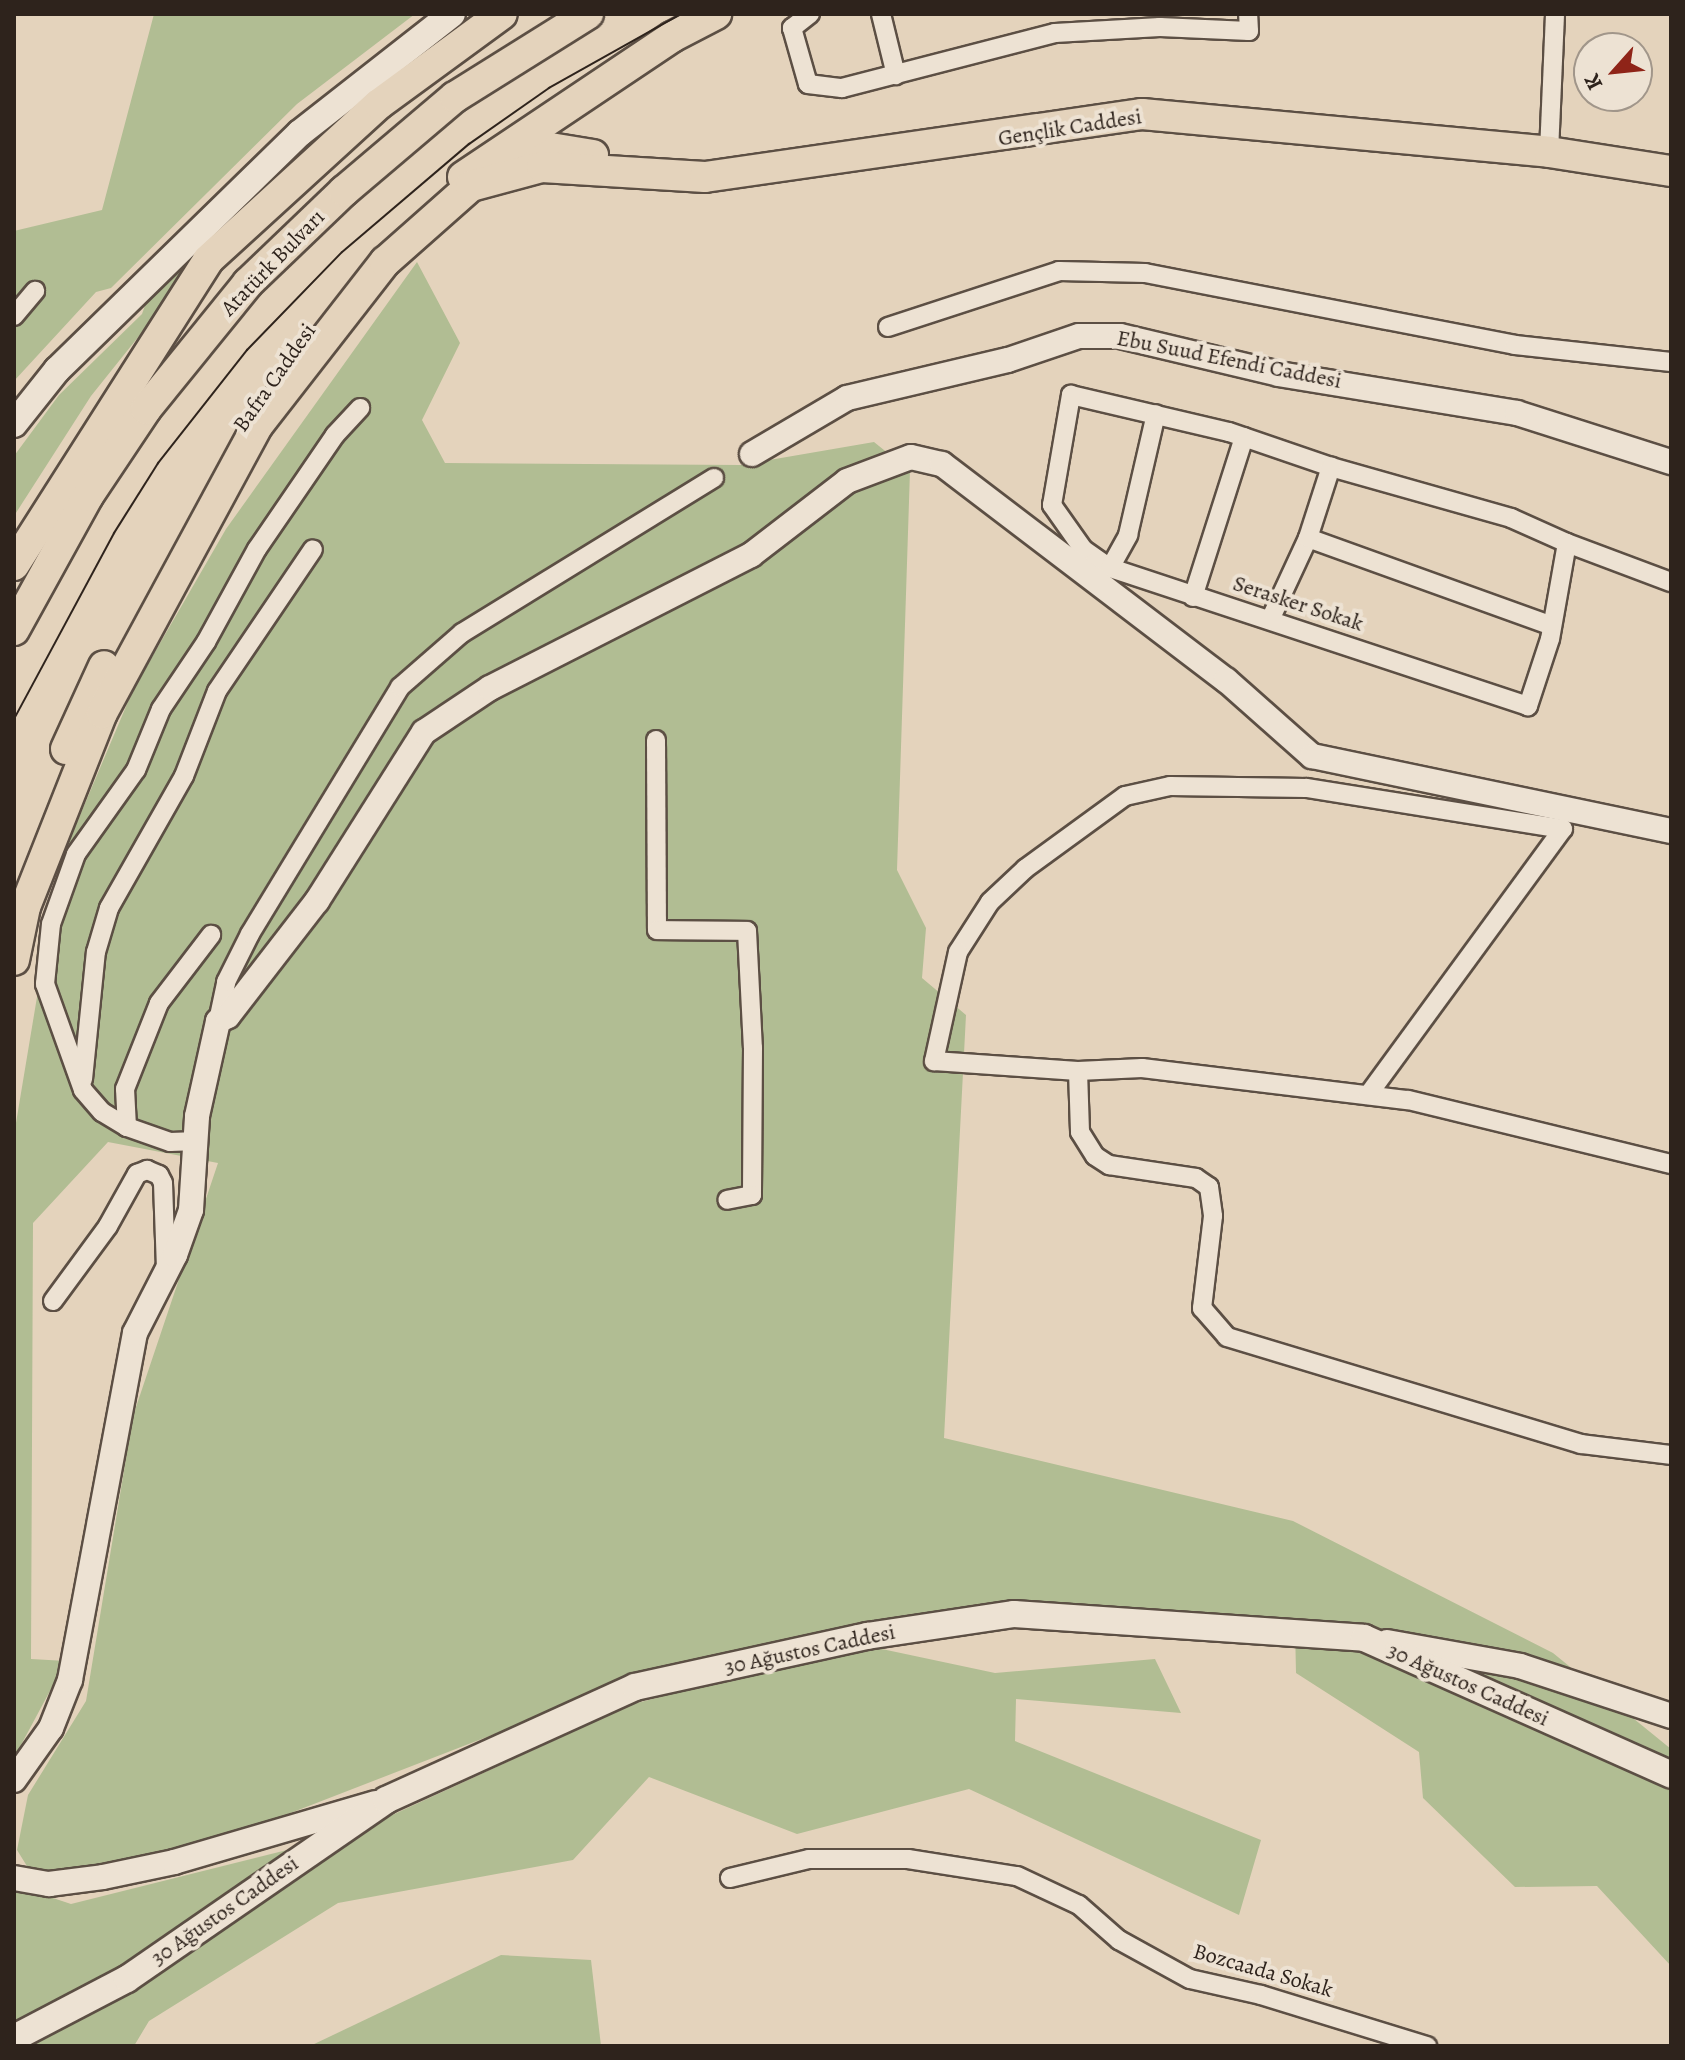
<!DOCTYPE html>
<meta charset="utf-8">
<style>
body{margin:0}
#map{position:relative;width:1685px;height:2060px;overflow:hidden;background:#e4d3bc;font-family:Alegreya,serif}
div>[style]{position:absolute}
.green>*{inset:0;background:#b1bd93}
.roads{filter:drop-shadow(2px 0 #5c4f44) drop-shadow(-2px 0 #5c4f44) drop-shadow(0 2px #5c4f44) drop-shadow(0 -2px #5c4f44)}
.minor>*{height:18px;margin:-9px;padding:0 9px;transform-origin:9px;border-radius:9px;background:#ede2d3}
.tertiary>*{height:24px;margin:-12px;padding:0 12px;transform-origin:12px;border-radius:12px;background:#ede2d3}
.secondary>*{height:26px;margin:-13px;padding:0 13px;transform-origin:13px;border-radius:13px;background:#ede2d3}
.primary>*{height:30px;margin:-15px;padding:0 15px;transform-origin:15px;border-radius:15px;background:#e4d3bc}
.tram>*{height:2px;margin:-1px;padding:0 1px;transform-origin:1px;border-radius:1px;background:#2e231c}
span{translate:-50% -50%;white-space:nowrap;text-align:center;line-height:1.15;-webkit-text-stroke:8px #ede2d3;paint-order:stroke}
.street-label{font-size:22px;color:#2e231c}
.frame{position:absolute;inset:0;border:16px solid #2e231c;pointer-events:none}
.north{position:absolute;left:1573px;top:32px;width:80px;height:80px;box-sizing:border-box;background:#ede2d3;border:2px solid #a1968a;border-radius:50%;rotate:243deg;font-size:22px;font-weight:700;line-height:32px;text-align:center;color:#2e231c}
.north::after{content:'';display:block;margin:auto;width:28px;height:36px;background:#8f2418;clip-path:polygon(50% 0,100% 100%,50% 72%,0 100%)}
</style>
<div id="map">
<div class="green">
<i style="clip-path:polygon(154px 14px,415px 14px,297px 104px,111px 288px,96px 292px,14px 381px,14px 231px,102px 210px)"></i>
<i style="clip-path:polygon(473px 14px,486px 14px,167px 301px,91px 396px,14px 516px,14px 456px,59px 395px,142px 314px,148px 297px,318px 134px,408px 59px)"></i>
<i style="clip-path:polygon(417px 262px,460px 343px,422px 420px,445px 463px,741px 465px,874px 442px,910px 471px,897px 870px,926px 928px,922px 978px,966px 1015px,944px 1438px,1293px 1521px,1553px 1653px,1671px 1749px,1671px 1966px,1597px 1886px,1515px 1887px,1423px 1798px,1419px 1752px,1296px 1673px,1295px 1628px,1008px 1605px,621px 1685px,288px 1814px,122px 1867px,57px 1876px,30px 1871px,17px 1850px,28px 1795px,86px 1701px,133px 1416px,218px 1163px,108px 1142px,33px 1223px,31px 1659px,66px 1661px,14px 1758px,14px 1135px,59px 865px,133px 690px,226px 529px)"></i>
<i style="clip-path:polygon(863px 1645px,995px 1673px,1155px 1659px,1181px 1713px,1016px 1699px,1015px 1741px,1261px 1840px,1239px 1915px,969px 1789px,797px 1834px,649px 1777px,573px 1860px,338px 1903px,149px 2021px,134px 2046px,14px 2046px,14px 1885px,71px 1904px,351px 1834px,633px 1704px)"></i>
<i style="clip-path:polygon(501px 1955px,591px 1960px,601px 2046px,310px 2046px)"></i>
</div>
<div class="roads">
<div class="minor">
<i style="left:810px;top:14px;width:23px;rotate:142deg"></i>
<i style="left:792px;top:28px;width:58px;rotate:74.1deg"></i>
<i style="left:808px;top:84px;width:34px;rotate:7deg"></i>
<i style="left:842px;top:88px;width:220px;rotate:-14.5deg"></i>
<i style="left:1055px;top:33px;width:105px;rotate:-3.3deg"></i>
<i style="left:1160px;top:27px;width:89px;rotate:2.6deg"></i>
<i style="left:1249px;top:31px;width:17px;rotate:-93deg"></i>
<i style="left:881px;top:14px;width:63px;rotate:76.2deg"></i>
<i style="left:1549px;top:152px;width:138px;rotate:-87.5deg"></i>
<i style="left:14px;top:316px;width:33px;rotate:-50deg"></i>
<i style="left:888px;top:327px;width:180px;rotate:-18.1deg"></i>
<i style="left:1059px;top:271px;width:86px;rotate:1.3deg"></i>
<i style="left:1145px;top:273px;width:377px;rotate:11deg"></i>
<i style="left:1515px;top:345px;width:157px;rotate:6.2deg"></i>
<i style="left:1071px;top:395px;width:162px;rotate:13.2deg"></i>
<i style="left:1229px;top:432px;width:108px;rotate:18.9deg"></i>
<i style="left:1331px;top:467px;width:187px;rotate:15.8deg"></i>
<i style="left:1511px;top:518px;width:61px;rotate:24.1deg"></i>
<i style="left:1567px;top:543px;width:97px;rotate:100deg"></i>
<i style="left:1550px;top:639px;width:71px;rotate:108.2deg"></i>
<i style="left:1528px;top:706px;width:440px;rotate:-161.7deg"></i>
<i style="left:1110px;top:568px;width:33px;rotate:-145deg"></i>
<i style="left:1083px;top:549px;width:54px;rotate:-125.2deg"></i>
<i style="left:1052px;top:505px;width:112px;rotate:-80.2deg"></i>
<i style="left:1308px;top:538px;width:259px;rotate:19.8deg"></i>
<i style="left:1567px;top:543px;width:111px;rotate:20.6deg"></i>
<i style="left:1110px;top:568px;width:38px;rotate:-61deg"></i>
<i style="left:1128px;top:535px;width:124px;rotate:-77deg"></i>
<i style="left:1193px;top:597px;width:168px;rotate:-72.3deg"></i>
<i style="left:1270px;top:620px;width:90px;rotate:-65.1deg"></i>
<i style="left:1308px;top:538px;width:75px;rotate:-72.1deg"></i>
<i style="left:656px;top:740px;width:190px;rotate:89.7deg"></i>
<i style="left:657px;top:930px;width:90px;rotate:0.6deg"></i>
<i style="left:747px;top:931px;width:117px;rotate:87.1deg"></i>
<i style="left:753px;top:1048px;width:147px;rotate:90.4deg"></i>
<i style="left:752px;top:1195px;width:25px;rotate:169deg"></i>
<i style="left:218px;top:1021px;width:40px;rotate:-78deg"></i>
<i style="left:226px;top:982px;width:54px;rotate:-63.4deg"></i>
<i style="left:250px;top:934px;width:289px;rotate:-58.7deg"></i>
<i style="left:400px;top:687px;width:82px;rotate:-41.1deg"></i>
<i style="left:462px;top:633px;width:296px;rotate:-31.6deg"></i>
<i style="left:1078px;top:1071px;width:64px;rotate:-2.7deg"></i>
<i style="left:1142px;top:1068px;width:268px;rotate:6.9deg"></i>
<i style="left:1408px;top:1100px;width:271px;rotate:13.7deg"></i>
<i style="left:83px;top:1079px;width:128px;rotate:-84.2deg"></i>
<i style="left:96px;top:952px;width:46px;rotate:-73.5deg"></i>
<i style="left:109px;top:908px;width:152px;rotate:-60.4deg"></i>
<i style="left:184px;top:776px;width:91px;rotate:-68.8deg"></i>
<i style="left:217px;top:691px;width:171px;rotate:-55.9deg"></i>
<i style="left:1368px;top:1095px;width:330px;rotate:-53.8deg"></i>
<i style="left:1563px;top:829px;width:260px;rotate:-170.9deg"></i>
<i style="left:1306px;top:788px;width:136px;rotate:-179.2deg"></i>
<i style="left:1170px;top:786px;width:46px;rotate:167.5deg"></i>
<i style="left:1125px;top:796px;width:124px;rotate:143.9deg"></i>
<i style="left:1025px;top:869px;width:48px;rotate:136.7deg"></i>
<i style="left:990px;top:902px;width:59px;rotate:122.6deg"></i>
<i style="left:958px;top:952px;width:112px;rotate:102.4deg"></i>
<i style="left:934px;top:1061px;width:144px;rotate:4deg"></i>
<i style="left:1078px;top:1071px;width:61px;rotate:88.1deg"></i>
<i style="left:1080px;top:1132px;width:28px;rotate:58deg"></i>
<i style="left:1095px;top:1156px;width:17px;rotate:33deg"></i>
<i style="left:1109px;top:1165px;width:88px;rotate:8.5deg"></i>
<i style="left:1196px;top:1178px;width:16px;rotate:35deg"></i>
<i style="left:1209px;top:1187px;width:29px;rotate:82deg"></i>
<i style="left:1213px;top:1216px;width:93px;rotate:96.8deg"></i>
<i style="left:1202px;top:1308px;width:38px;rotate:49deg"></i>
<i style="left:1227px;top:1337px;width:370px;rotate:16.8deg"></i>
<i style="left:1581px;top:1444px;width:91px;rotate:7deg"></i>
<i style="left:127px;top:1127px;width:38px;rotate:-93deg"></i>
<i style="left:125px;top:1089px;width:92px;rotate:-68.4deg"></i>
<i style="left:159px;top:1003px;width:86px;rotate:-52.6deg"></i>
<i style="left:198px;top:1141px;width:28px;rotate:178deg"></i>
<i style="left:170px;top:1142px;width:46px;rotate:-160.8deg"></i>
<i style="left:127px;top:1127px;width:29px;rotate:-149deg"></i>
<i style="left:102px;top:1112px;width:29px;rotate:-131deg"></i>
<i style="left:83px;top:1090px;width:113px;rotate:-109.7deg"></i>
<i style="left:45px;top:984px;width:60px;rotate:-84.3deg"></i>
<i style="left:51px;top:924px;width:74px;rotate:-70.3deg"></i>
<i style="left:76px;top:854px;width:103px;rotate:-54.5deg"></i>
<i style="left:136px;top:770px;width:66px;rotate:-67.7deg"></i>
<i style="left:161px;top:709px;width:81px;rotate:-56.1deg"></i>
<i style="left:206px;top:642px;width:106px;rotate:-61.3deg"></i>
<i style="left:257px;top:549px;width:138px;rotate:-55.6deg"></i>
<i style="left:335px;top:435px;width:37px;rotate:-47deg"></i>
<i style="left:53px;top:1301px;width:93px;rotate:-53.7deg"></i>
<i style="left:108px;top:1226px;width:60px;rotate:-60.9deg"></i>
<i style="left:137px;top:1174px;width:11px;rotate:-22deg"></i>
<i style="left:147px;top:1170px;width:13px;rotate:23deg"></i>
<i style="left:159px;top:1175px;width:9px;rotate:63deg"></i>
<i style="left:163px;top:1183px;width:88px;rotate:88deg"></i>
<i style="left:730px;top:1878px;width:81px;rotate:-13.5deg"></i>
<i style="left:809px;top:1859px;width:99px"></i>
<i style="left:908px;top:1859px;width:110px;rotate:8.9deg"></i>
<i style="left:1017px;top:1876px;width:68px;rotate:25.1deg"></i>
<i style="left:1079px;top:1905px;width:53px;rotate:41.2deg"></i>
<i style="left:1119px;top:1940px;width:81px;rotate:28.8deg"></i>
<i style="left:1190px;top:1979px;width:73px;rotate:12.7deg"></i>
<i style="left:1261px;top:1995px;width:174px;rotate:17.1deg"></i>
</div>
<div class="tertiary">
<i style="left:752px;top:454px;width:110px;rotate:-30.5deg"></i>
<i style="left:847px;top:398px;width:165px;rotate:-13.3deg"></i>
<i style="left:1008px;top:360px;width:75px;rotate:-18.7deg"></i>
<i style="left:1079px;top:336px;width:41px"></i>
<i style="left:1120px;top:336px;width:163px;rotate:13.4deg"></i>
<i style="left:1279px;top:374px;width:241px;rotate:9.3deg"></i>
<i style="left:1517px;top:413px;width:162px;rotate:17.7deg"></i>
<i style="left:1387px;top:1642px;width:135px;rotate:10.2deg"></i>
<i style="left:1520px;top:1666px;width:159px;rotate:18.3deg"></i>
<i style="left:14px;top:1780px;width:64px;rotate:-54.6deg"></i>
<i style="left:51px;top:1728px;width:52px;rotate:-68.4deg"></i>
<i style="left:70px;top:1680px;width:353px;rotate:-79.4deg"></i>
<i style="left:135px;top:1333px;width:88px;rotate:-62.9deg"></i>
<i style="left:175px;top:1255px;width:48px;rotate:-70.4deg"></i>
<i style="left:191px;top:1210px;width:94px;rotate:-86.3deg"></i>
<i style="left:197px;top:1116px;width:97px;rotate:-77.5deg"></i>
<i style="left:218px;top:1021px;width:11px;rotate:-27deg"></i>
<i style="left:228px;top:1016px;width:145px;rotate:-52.3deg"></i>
<i style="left:317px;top:901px;width:200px;rotate:-57.7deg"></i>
<i style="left:424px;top:732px;width:79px;rotate:-33.7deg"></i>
<i style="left:490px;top:688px;width:293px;rotate:-27deg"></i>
<i style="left:751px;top:555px;width:121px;rotate:-37.6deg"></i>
<i style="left:847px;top:481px;width:68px;rotate:-20.6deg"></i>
<i style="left:911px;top:457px;width:32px;rotate:13deg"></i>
<i style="left:942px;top:464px;width:357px;rotate:37.3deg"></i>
<i style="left:1226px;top:680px;width:115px;rotate:41.5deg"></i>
<i style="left:1312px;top:756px;width:367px;rotate:11.8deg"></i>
<i style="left:14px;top:1878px;width:36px;rotate:10deg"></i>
<i style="left:49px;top:1884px;width:54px;rotate:-7.4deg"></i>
<i style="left:103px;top:1877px;width:73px;rotate:-11.9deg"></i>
<i style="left:174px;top:1862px;width:210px;rotate:-16.3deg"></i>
</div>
<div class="secondary">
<i style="left:14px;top:424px;width:69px;rotate:-51.5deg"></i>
<i style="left:57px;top:370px;width:339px;rotate:-44.3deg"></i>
<i style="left:300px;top:133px;width:193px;rotate:-38.1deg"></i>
<i style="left:14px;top:2038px;width:127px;rotate:-27.6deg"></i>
<i style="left:127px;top:1979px;width:315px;rotate:-34.6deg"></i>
<i style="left:386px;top:1800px;width:273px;rotate:-24.4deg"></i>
<i style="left:635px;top:1687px;width:238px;rotate:-12.4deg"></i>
<i style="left:867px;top:1636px;width:149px;rotate:-8.5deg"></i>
<i style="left:1014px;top:1614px;width:351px;rotate:3.9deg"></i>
<i style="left:1364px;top:1638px;width:336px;rotate:24deg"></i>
</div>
<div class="primary">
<i style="left:520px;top:143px;width:74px;rotate:9.3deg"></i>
<i style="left:463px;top:177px;width:252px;rotate:-33.8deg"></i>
<i style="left:672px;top:37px;width:50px;rotate:-27.6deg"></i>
<i style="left:14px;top:565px;width:361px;rotate:-57.5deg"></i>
<i style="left:208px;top:260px;width:231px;rotate:-42.4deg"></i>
<i style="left:379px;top:104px;width:152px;rotate:-36.2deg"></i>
<i style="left:14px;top:630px;width:153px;rotate:-61.1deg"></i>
<i style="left:88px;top:496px;width:105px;rotate:-56.3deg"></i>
<i style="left:146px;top:409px;width:162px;rotate:-51deg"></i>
<i style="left:248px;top:283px;width:133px;rotate:-43.8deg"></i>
<i style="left:344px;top:191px;width:145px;rotate:-40.3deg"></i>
<i style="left:455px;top:97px;width:157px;rotate:-32deg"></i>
<i style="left:66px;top:749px;width:91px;rotate:-65.4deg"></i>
<i style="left:14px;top:960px;width:54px;rotate:-78.3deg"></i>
<i style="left:25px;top:907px;width:209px;rotate:-68.4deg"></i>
<i style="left:102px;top:713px;width:328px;rotate:-61.6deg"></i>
<i style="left:258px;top:425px;width:207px;rotate:-52.1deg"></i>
<i style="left:385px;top:262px;width:115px;rotate:-41.5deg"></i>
<i style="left:471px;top:186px;width:73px;rotate:-15deg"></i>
<i style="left:542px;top:167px;width:163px;rotate:3.5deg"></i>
<i style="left:705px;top:177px;width:442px;rotate:-8.2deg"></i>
<i style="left:1142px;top:114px;width:409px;rotate:5.3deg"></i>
<i style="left:1549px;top:152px;width:123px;rotate:8.9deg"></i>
</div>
</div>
<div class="tram">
<i style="left:14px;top:719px;width:211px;rotate:-61.7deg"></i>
<i style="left:114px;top:533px;width:83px;rotate:-57.8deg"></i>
<i style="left:158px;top:463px;width:144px;rotate:-51.8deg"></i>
<i style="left:247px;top:350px;width:136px;rotate:-45.9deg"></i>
<i style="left:342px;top:252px;width:167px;rotate:-40.4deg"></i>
<i style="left:469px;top:144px;width:98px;rotate:-35deg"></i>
<i style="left:549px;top:88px;width:151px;rotate:-29.3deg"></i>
</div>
<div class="street-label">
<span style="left:1070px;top:128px;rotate:-9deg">Gençlik Caddesi</span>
<span style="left:273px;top:263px;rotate:-46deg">Atatürk Bulvarı</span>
<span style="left:1229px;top:360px;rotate:11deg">Ebu Suud Efendi Caddesi</span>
<span style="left:275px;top:378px;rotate:-55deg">Bafra Caddesi</span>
<span style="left:1298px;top:604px;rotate:18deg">Serasker Sokak</span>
<span style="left:810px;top:1650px;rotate:-12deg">30 Ağustos Caddesi</span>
<span style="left:1468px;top:1685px;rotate:24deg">30 Ağustos Caddesi</span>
<span style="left:225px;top:1911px;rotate:-35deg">30 Ağustos Caddesi</span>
<span style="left:1263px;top:1971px;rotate:16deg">Bozcaada Sokak</span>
</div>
<div class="frame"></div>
<div class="north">K</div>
</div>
